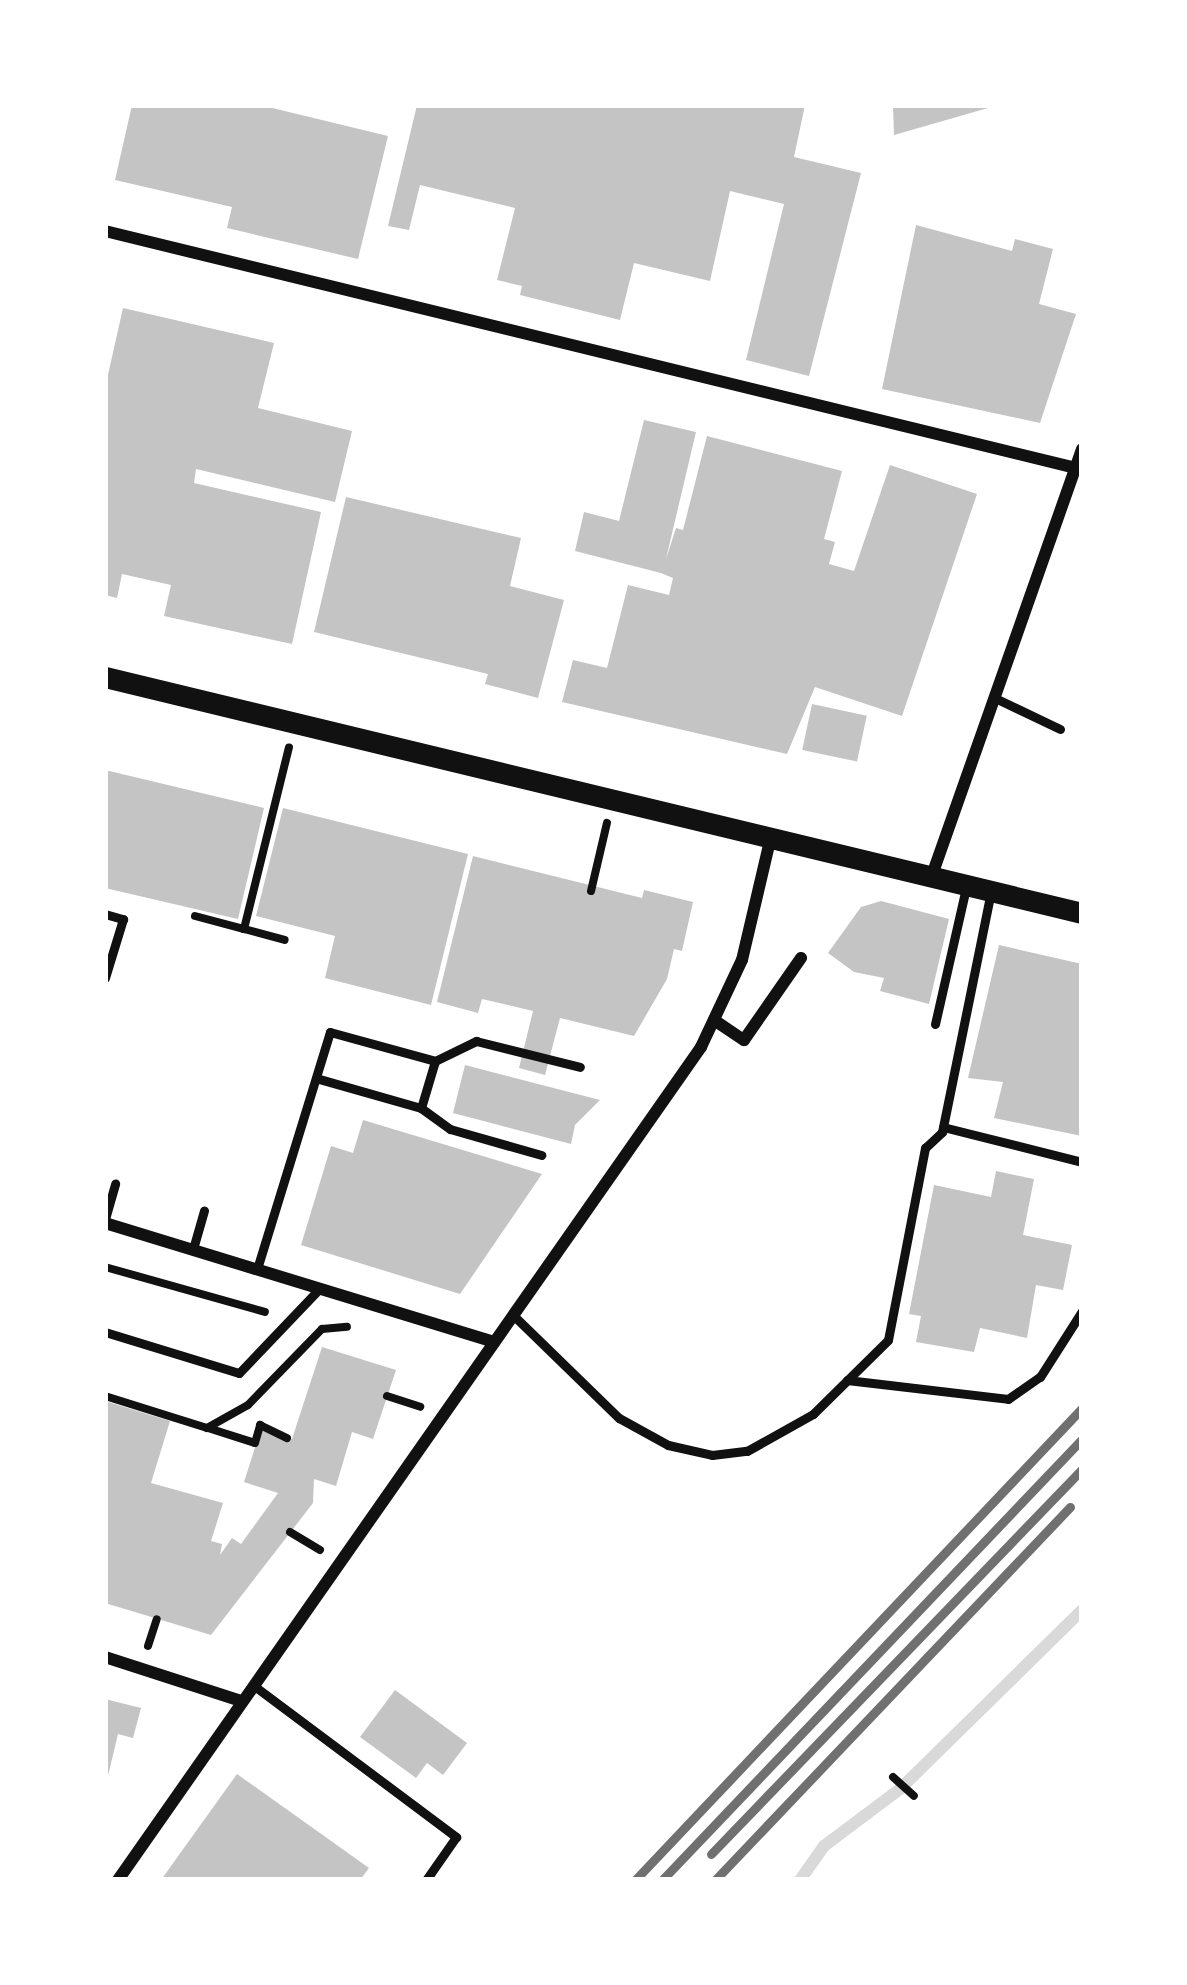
<!DOCTYPE html>
<style>
body{margin:0}
#map{position:relative;width:1187px;height:1985px;overflow:hidden;background:#fff;font-family:Figtree,sans-serif}
div>[style]{position:absolute}
.stream>*{height:12px;margin:-6px;padding:0 6px;transform-origin:6px;border-radius:6px;background:#d9d9d9}
.building>*{inset:0;background:#c4c4c4;transform-origin:0 0}
.path>*{height:8px;margin:-4px;padding:0 4px;transform-origin:4px;border-radius:4px;background:#111}
.service>*{height:9px;margin:-4.5px;padding:0 4.5px;transform-origin:4.5px;border-radius:4.5px;background:#111}
.minor>*{height:12px;margin:-6px;padding:0 6px;transform-origin:6px;border-radius:6px;background:#111}
.tertiary>*{height:21px;margin:-10.5px;padding:0 10.5px;transform-origin:10.5px;border-radius:10.5px;background:#111}
.rail>*{height:9px;margin:-4.5px;padding:0 4.5px;transform-origin:4.5px;border-radius:4.5px;background:#707070}
span{translate:-50% -50%;white-space:nowrap;text-align:center;line-height:1.15;-webkit-text-stroke:9px #fff;paint-order:stroke}
.frame{position:absolute;inset:0;border:108px solid #fff;pointer-events:none}
</style>
<div id="map">
<div class="stream">
<i style="left:800px;top:1880px;width:42px;rotate:-54.8deg"></i>
<i style="left:824px;top:1846px;width:95px;rotate:-36.9deg"></i>
<i style="left:900px;top:1789px;width:255px;rotate:-44.5deg"></i>
</div>
<div class="building">
<i style="clip-path:polygon(132px 105px,260px 105px,388px 136px,358px 259px,227px 228px,232px 207px,115px 180px)"></i>
<i style="clip-path:polygon(417px 105px,805px 105px,794px 157px,861px 173px,809px 376px,746px 360px,784px 204px,730px 191px,710px 281px,634px 263px,620px 320px,520px 295px,522px 286px,497px 280px,515px 208px,420px 185px,409px 230px,388px 226px)"></i>
<i style="clip-path:polygon(893px 105px,994px 105px,995px 106px,894px 135px)"></i>
<i style="clip-path:polygon(916px 225px,1012px 251px,1015px 239px,1053px 249px,1039px 304px,1076px 314px,1040px 423px,882px 389px)"></i>
<i style="clip-path:polygon(123px 308px,274px 343px,258px 408px,352px 431px,335px 502px,196px 469px,194px 483px,321px 512px,292px 644px,164px 616px,171px 585px,122px 574px,117px 598px,105px 595px,105px 388px)"></i>
<i style="clip-path:polygon(644px 420px,696px 432px,666px 559px,676px 528px,683px 530px,707px 436px,842px 471px,824px 539px,835px 542px,829px 564px,854px 571px,890px 465px,977px 494px,902px 716px,815px 687px,787px 754px,562px 702px,573px 660px,607px 668px,628px 585px,669px 595px,673px 578px,661px 573px,575px 551px,584px 512px,619px 521px)"></i>
<i style="clip-path:polygon(346px 497px,521px 538px,510px 586px,564px 600px,538px 698px,485px 684px,488px 674px,314px 632px)"></i>
<i style="left:812px;top:704px;width:56px;height:47px;rotate:12deg"></i>
<i style="clip-path:polygon(105px 770px,264px 808px,238px 919px,105px 888px)"></i>
<i style="clip-path:polygon(283px 808px,468px 854px,431px 1005px,325px 978px,335px 936px,256px 916px)"></i>
<i style="clip-path:polygon(473px 856px,642px 898px,644px 890px,693px 902px,682px 951px,674px 949px,667px 979px,634px 1036px,560px 1018px,545px 1075px,519px 1068px,533px 1011px,482px 999px,478px 1013px,437px 1002px)"></i>
<i style="clip-path:polygon(881px 901px,949px 919px,929px 1004px,880px 991px,884px 978px,854px 972px,828px 953px,861px 907px)"></i>
<i style="clip-path:polygon(999px 945px,1082px 964px,1082px 1136px,994px 1118px,1003px 1082px,968px 1078px)"></i>
<i style="clip-path:polygon(465px 1065px,600px 1100px,575px 1125px,571px 1144px,453px 1113px)"></i>
<i style="clip-path:polygon(363px 1120px,542px 1174px,460px 1294px,301px 1245px,331px 1146px,353px 1153px)"></i>
<i style="clip-path:polygon(996px 1171px,1034px 1179px,1023px 1235px,1072px 1245px,1063px 1290px,1036px 1285px,1027px 1338px,980px 1328px,974px 1352px,916px 1342px,921px 1316px,909px 1314px,934px 1185px,991px 1197px)"></i>
<i style="clip-path:polygon(322px 1347px,396px 1370px,373px 1439px,352px 1432px,336px 1486px,314px 1479px,313px 1503px,211px 1635px,105px 1603px,105px 1401px,170px 1421px,151px 1483px,223px 1503px,211px 1541px,222px 1544px,220px 1555px,232px 1538px,241px 1544px,278px 1493px,244px 1482px,261px 1429px,292px 1439px)"></i>
<i style="clip-path:polygon(395px 1690px,467px 1743px,443px 1775px,427px 1763px,416px 1778px,360px 1737px)"></i>
<i style="clip-path:polygon(105px 1699px,141px 1708px,133px 1738px,118px 1734px,107px 1780px)"></i>
<i style="clip-path:polygon(237px 1774px,369px 1868px,360px 1880px,161px 1880px)"></i>
</div>
<div class="path">
<i style="left:591px;top:891px;width:70px;rotate:-76.8deg"></i>
<i style="left:195px;top:916px;width:51px;rotate:14.9deg"></i>
<i style="left:244px;top:929px;width:187px;rotate:-76.1deg"></i>
<i style="left:244px;top:929px;width:42px;rotate:15deg"></i>
<i style="left:105px;top:1267px;width:166px;rotate:15.7deg"></i>
<i style="left:105px;top:1396px;width:107px;rotate:17.4deg"></i>
<i style="left:207px;top:1428px;width:47px;rotate:-29.3deg"></i>
<i style="left:248px;top:1405px;width:106px;rotate:-45.8deg"></i>
<i style="left:322px;top:1329px;width:25px;rotate:-5deg"></i>
<i style="left:387px;top:1396px;width:35px;rotate:18deg"></i>
<i style="left:208px;top:1428px;width:49px;rotate:17.7deg"></i>
<i style="left:255px;top:1443px;width:19px;rotate:-74deg"></i>
<i style="left:260px;top:1425px;width:30px;rotate:26deg"></i>
<i style="left:290px;top:1532px;width:35px;rotate:31deg"></i>
<i style="left:148px;top:1646px;width:28px;rotate:-72deg"></i>
<i style="left:893px;top:1777px;width:28px;rotate:42deg"></i>
</div>
<div class="service">
<i style="left:995px;top:698px;width:72px;rotate:25.5deg"></i>
<i style="left:105px;top:914px;width:19px;rotate:16deg"></i>
<i style="left:123px;top:919px;width:62px;rotate:107deg"></i>
<i style="left:935px;top:1024px;width:140px;rotate:-77.2deg"></i>
<i style="left:435px;top:1061px;width:46px;rotate:-26deg"></i>
<i style="left:476px;top:1041px;width:107px;rotate:14deg"></i>
<i style="left:421px;top:1108px;width:36px;rotate:36deg"></i>
<i style="left:450px;top:1129px;width:95px;rotate:15.9deg"></i>
<i style="left:943px;top:1127px;width:143px;rotate:14.1deg"></i>
<i style="left:105px;top:1219px;width:37px;rotate:-74deg"></i>
<i style="left:193px;top:1249px;width:40px;rotate:-74deg"></i>
<i style="left:257px;top:1269px;width:248px;rotate:-72.9deg"></i>
<i style="left:330px;top:1032px;width:109px;rotate:15.4deg"></i>
<i style="left:435px;top:1061px;width:49px;rotate:106.6deg"></i>
<i style="left:421px;top:1108px;width:109px;rotate:-164.1deg"></i>
<i style="left:513px;top:1315px;width:148px;rotate:44.2deg"></i>
<i style="left:619px;top:1418px;width:56px;rotate:28.9deg"></i>
<i style="left:668px;top:1445px;width:45px;rotate:12.8deg"></i>
<i style="left:712px;top:1455px;width:35px;rotate:-7deg"></i>
<i style="left:747px;top:1451px;width:76px;rotate:-29.3deg"></i>
<i style="left:813px;top:1414px;width:105px;rotate:-44.6deg"></i>
<i style="left:888px;top:1340px;width:196px;rotate:-79.1deg"></i>
<i style="left:925px;top:1148px;width:23px;rotate:-43deg"></i>
<i style="left:942px;top:1132px;width:245px;rotate:-78.5deg"></i>
<i style="left:105px;top:1332px;width:140px;rotate:17deg"></i>
<i style="left:239px;top:1373px;width:117px;rotate:-46.4deg"></i>
<i style="left:847px;top:1380px;width:162px;rotate:6.7deg"></i>
<i style="left:1008px;top:1399px;width:39px;rotate:-35deg"></i>
<i style="left:1040px;top:1377px;width:78px;rotate:-57.5deg"></i>
<i style="left:253px;top:1685px;width:254px;rotate:36.8deg"></i>
<i style="left:456px;top:1837px;width:52px;rotate:124.9deg"></i>
</div>
<div class="minor">
<i style="left:105px;top:231px;width:1000px;rotate:13.72deg"></i>
<i style="left:931px;top:878px;width:455px;rotate:-70.6deg"></i>
<i style="left:714px;top:1020px;width:36px;rotate:34deg"></i>
<i style="left:744px;top:1040px;width:100px;rotate:-55.2deg"></i>
<i style="left:105px;top:1223px;width:407px;rotate:17deg"></i>
<i style="left:105px;top:1657px;width:143px;rotate:17.9deg"></i>
<i style="left:118px;top:1880px;width:1017px;rotate:-55.01deg"></i>
<i style="left:701px;top:1047px;width:96px;rotate:-64.8deg"></i>
<i style="left:742px;top:960px;width:127px;rotate:-76.8deg"></i>
</div>
<div class="tertiary">
<i style="left:105px;top:677px;width:1005px;rotate:13.58deg"></i>
</div>
<div class="rail">
<i style="left:711px;top:1854px;width:535px;rotate:-46.06deg"></i>
<i style="left:635px;top:1880px;width:650px;rotate:-46.56deg"></i>
<i style="left:662px;top:1880px;width:609px;rotate:-46.4deg"></i>
<i style="left:715px;top:1880px;width:515px;rotate:-46.42deg"></i>
</div>
<div class="frame"></div>
</div>
